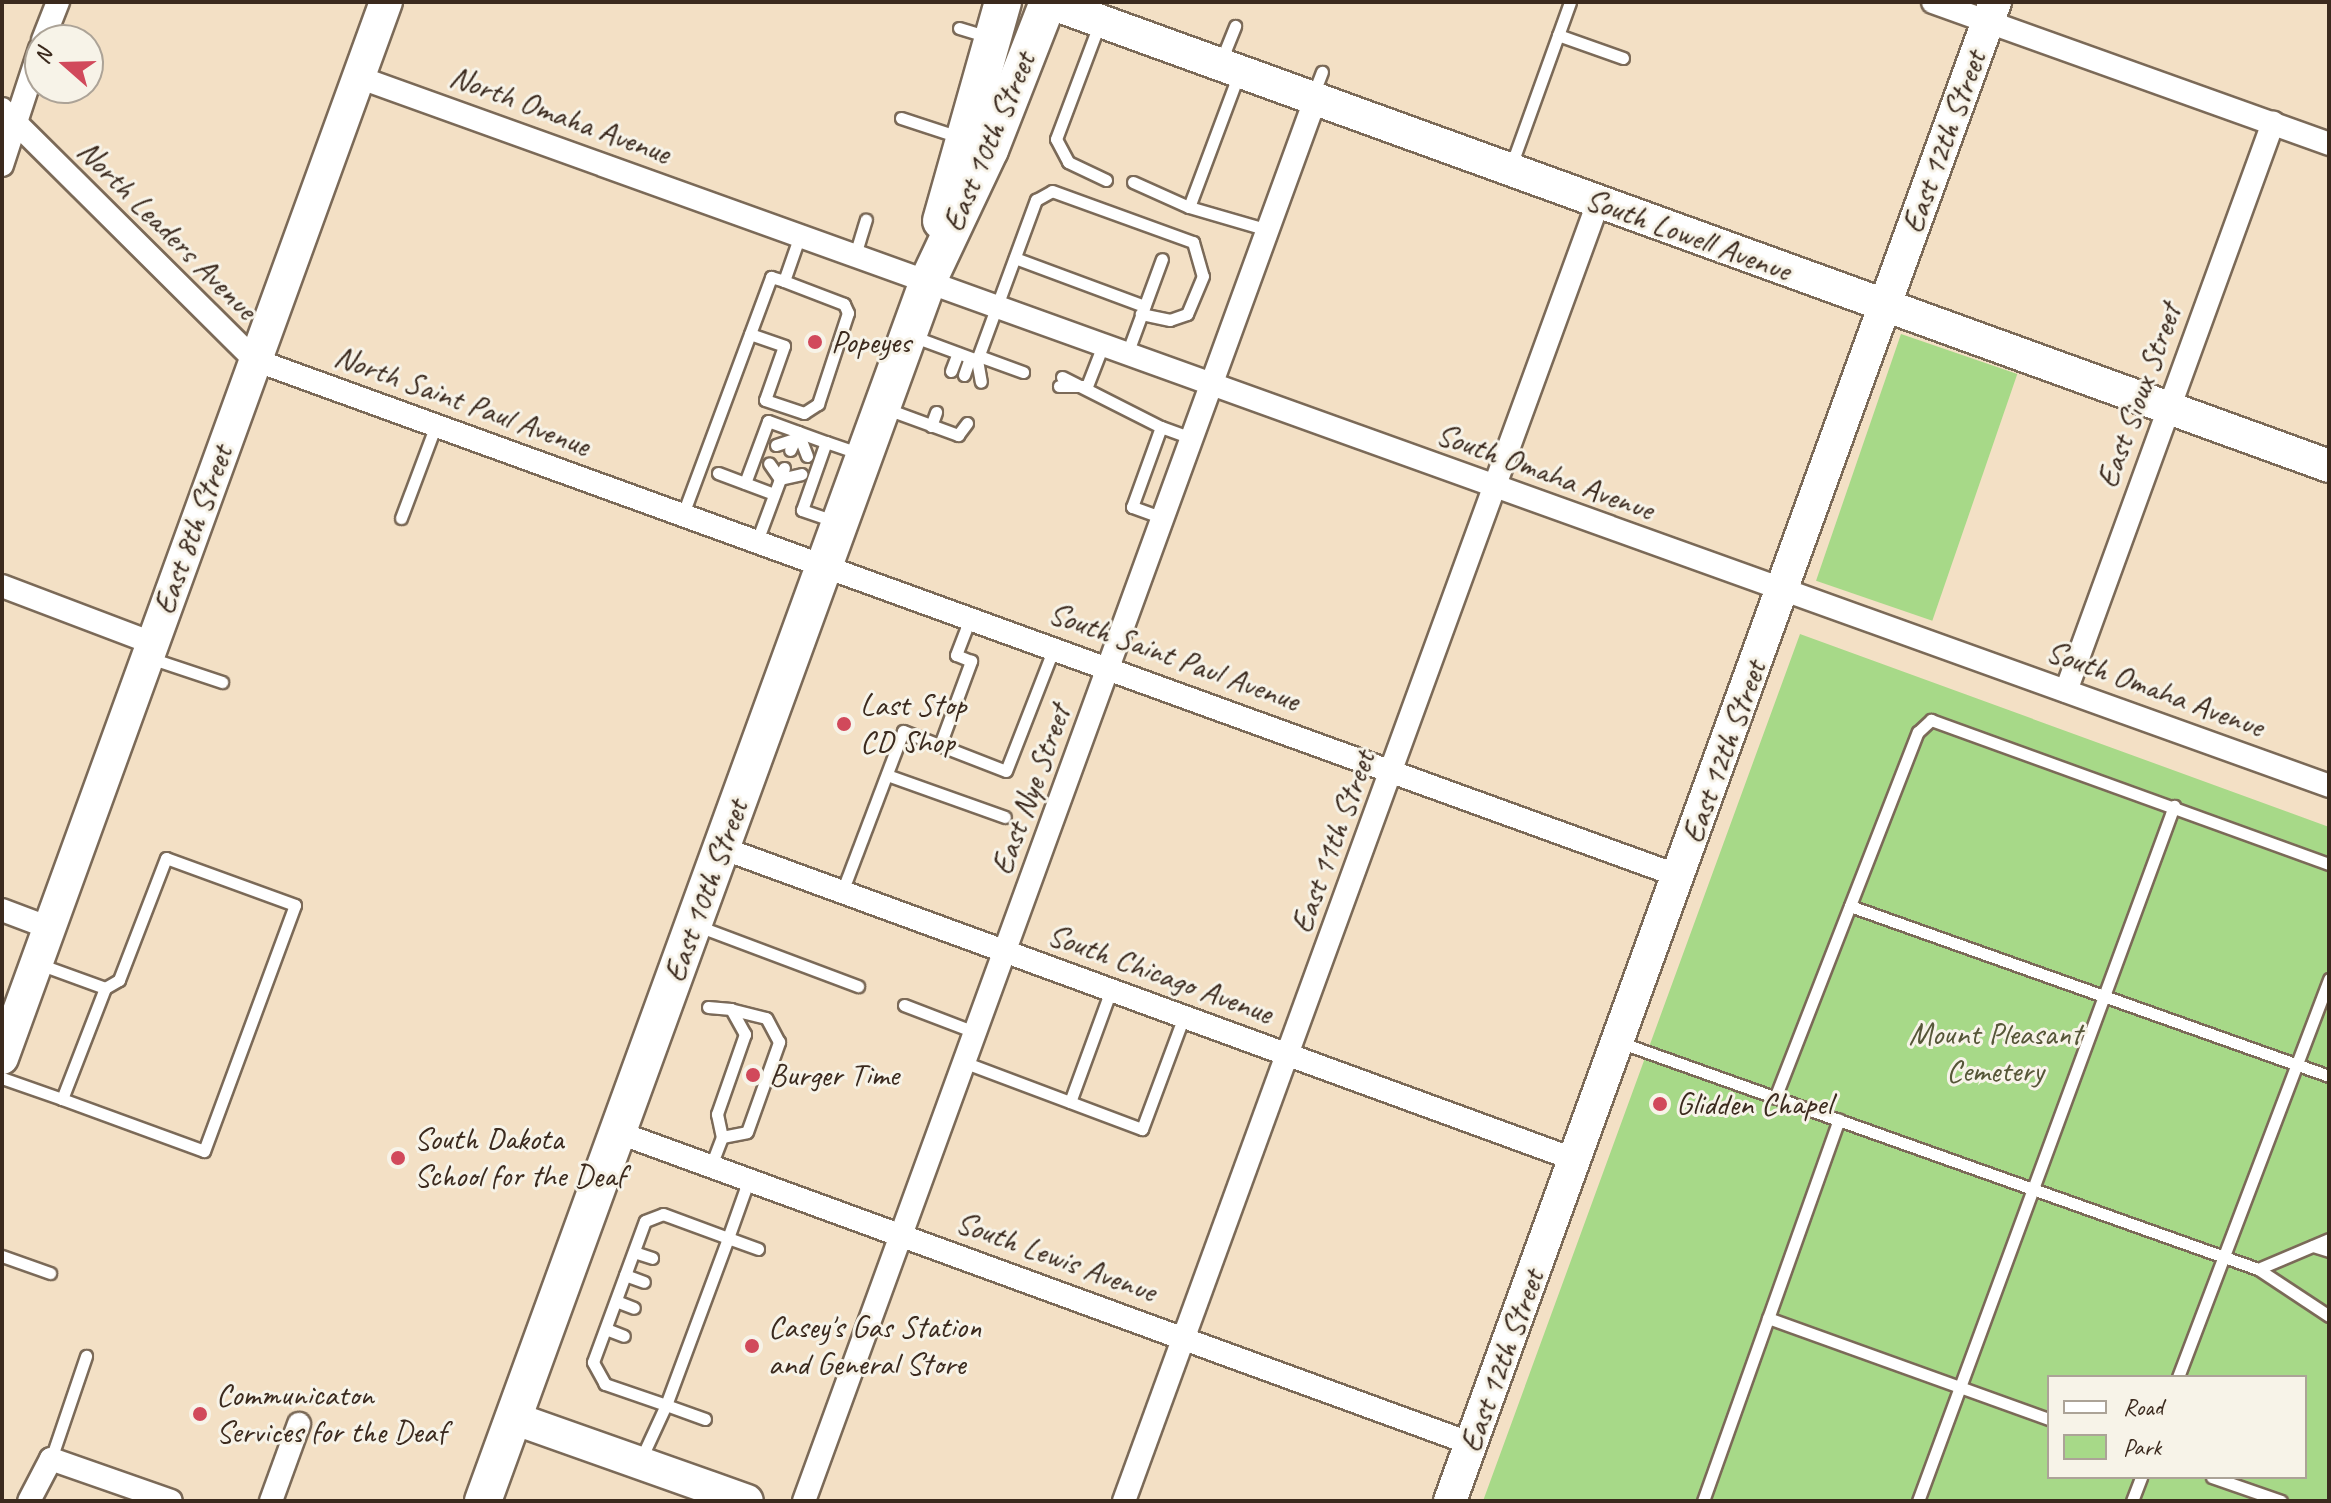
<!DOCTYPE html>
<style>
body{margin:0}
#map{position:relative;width:2331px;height:1503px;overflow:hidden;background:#f3e0c5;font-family:Caveat,sans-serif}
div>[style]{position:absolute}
.green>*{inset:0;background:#a7d988;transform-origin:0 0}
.roads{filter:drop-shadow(2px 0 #7b6a58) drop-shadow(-2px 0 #7b6a58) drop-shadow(0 2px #7b6a58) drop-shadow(0 -2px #7b6a58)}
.lane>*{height:11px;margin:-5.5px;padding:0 5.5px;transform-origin:5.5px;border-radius:5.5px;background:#fff}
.street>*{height:22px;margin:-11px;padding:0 11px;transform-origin:11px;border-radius:11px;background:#fff}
.secondary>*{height:32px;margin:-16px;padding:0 16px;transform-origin:16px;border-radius:16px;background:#fff}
.primary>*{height:36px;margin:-18px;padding:0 18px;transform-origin:18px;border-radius:18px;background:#fff}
.dots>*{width:22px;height:22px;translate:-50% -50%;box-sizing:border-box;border:4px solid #f7f3e8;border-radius:50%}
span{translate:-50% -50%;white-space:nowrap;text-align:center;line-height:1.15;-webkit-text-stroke:6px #f7f3e8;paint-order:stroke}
.street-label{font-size:32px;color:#3b2a1e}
.poi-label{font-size:32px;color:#3b2a1e}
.left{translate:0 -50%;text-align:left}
.park-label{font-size:32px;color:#565638}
.frame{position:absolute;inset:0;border:4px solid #3b2a1e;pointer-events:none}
.legend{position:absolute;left:2047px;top:1375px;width:260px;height:104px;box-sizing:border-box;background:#f7f3e8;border:2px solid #aca397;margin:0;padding:10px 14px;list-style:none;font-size:24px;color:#3b2a1e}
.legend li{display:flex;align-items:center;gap:16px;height:40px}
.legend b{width:40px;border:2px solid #aca397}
.north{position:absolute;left:24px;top:24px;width:80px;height:80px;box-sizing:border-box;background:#f7f3e8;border:2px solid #aca397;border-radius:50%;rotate:290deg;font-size:22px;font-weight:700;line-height:32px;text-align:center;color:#3b2a1e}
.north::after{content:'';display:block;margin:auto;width:28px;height:36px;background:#d1495b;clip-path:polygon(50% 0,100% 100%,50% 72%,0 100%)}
</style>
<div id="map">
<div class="green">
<i style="left:1901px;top:334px;width:123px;height:261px;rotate:19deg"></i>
<i style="clip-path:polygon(evenodd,1800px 634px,2329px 827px,2329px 1501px,1483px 1501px,1800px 634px,2049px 1377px,2305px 1377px,2305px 1477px,2049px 1477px,2049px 1377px)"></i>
</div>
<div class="roads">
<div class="lane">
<i style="left:1100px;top:22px;width:125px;rotate:110.6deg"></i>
<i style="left:1056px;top:139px;width:26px;rotate:62deg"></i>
<i style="left:1068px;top:162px;width:42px;rotate:25.3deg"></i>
<i style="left:959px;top:28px;width:31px;rotate:17deg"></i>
<i style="left:1558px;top:35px;width:69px;rotate:19.5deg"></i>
<i style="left:1221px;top:61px;width:38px;rotate:-68deg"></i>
<i style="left:1313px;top:95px;width:25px;rotate:-69deg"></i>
<i style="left:901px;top:118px;width:61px;rotate:18.1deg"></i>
<i style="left:1511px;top:166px;width:174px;rotate:-70.2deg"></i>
<i style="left:1133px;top:182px;width:61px;rotate:24.1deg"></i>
<i style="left:1189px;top:207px;width:143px;rotate:-69.5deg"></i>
<i style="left:1189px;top:207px;width:82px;rotate:16.2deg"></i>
<i style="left:855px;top:255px;width:37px;rotate:-73deg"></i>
<i style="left:1015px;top:258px;width:138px;rotate:20.4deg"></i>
<i style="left:750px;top:334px;width:36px;rotate:19deg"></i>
<i style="left:784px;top:346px;width:57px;rotate:109.4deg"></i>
<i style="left:765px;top:400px;width:41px;rotate:18.4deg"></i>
<i style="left:804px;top:413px;width:17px;rotate:-33deg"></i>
<i style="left:818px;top:404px;width:96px;rotate:-71.8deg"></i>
<i style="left:848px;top:313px;width:10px;rotate:-114deg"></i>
<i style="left:844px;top:304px;width:64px;rotate:-159deg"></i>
<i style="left:912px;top:336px;width:69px;rotate:20.3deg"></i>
<i style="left:977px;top:360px;width:171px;rotate:-69.8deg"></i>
<i style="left:1036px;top:200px;width:18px;rotate:-29deg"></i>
<i style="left:1052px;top:191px;width:150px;rotate:19.9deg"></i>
<i style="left:1193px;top:242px;width:35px;rotate:74deg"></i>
<i style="left:1203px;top:276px;width:41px;rotate:112.8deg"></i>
<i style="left:1187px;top:314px;width:18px;rotate:161deg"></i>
<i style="left:1170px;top:320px;width:30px;rotate:-168deg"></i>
<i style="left:1127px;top:354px;width:101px;rotate:-69.8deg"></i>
<i style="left:979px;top:356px;width:47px;rotate:20deg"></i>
<i style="left:977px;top:360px;width:22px;rotate:80deg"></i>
<i style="left:951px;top:371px;width:19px;rotate:-69deg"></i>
<i style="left:964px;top:375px;width:18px;rotate:-71deg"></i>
<i style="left:1062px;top:377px;width:111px;rotate:26.8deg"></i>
<i style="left:1059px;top:386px;width:28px"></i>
<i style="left:1087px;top:386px;width:44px;rotate:-68.7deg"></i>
<i style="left:887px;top:409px;width:76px;rotate:20.1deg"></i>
<i style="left:958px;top:435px;width:15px;rotate:-53deg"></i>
<i style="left:931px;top:426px;width:15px;rotate:-70deg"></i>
<i style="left:776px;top:445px;width:20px;rotate:-18deg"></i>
<i style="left:795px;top:439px;width:12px;rotate:114deg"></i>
<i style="left:807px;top:456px;width:26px;rotate:-111deg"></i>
<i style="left:798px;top:432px;width:30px;rotate:20deg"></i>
<i style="left:784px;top:468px;width:12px;rotate:110deg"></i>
<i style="left:780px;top:479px;width:22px;rotate:-13deg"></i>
<i style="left:718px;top:473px;width:60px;rotate:20.6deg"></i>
<i style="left:745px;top:483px;width:66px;rotate:-69.6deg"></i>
<i style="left:768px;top:421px;width:32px;rotate:20deg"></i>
<i style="left:683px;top:514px;width:253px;rotate:-69.6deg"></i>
<i style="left:771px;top:277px;width:14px;rotate:17deg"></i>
<i style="left:784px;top:281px;width:49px;rotate:-70.8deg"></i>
<i style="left:401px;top:518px;width:99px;rotate:-69.4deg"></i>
<i style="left:1163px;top:518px;width:33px;rotate:-160deg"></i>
<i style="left:1132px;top:507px;width:85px;rotate:-70.1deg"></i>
<i style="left:1161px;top:427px;width:33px;rotate:20deg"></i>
<i style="left:834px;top:521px;width:34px;rotate:-161deg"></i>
<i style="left:802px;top:510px;width:72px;rotate:-70.6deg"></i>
<i style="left:826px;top:442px;width:37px;rotate:19deg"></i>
<i style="left:757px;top:541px;width:66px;rotate:-69.6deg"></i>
<i style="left:780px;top:479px;width:19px;rotate:-125deg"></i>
<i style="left:150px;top:658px;width:76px;rotate:18.4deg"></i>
<i style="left:940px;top:745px;width:90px;rotate:-69.7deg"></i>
<i style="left:971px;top:661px;width:16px;rotate:-158deg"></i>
<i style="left:956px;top:655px;width:40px;rotate:-69deg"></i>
<i style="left:887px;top:775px;width:125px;rotate:19.6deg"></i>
<i style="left:842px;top:892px;width:172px;rotate:-69.2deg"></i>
<i style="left:903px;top:731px;width:110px;rotate:21.2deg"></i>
<i style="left:1006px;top:771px;width:132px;rotate:-68.7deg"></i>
<i style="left:1850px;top:906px;width:508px;rotate:19.54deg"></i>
<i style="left:698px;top:926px;width:171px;rotate:20.6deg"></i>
<i style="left:904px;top:1005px;width:78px;rotate:21deg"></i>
<i style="left:708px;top:1007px;width:23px;rotate:5deg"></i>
<i style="left:731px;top:1009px;width:29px;rotate:61deg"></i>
<i style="left:745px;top:1034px;width:85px;rotate:109.3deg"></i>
<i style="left:717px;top:1114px;width:24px;rotate:78deg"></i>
<i style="left:722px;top:1137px;width:31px;rotate:111deg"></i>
<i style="left:1619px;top:1042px;width:678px;rotate:19.56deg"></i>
<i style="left:2258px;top:1269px;width:85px;rotate:33.5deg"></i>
<i style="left:966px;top:1063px;width:188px;rotate:20.6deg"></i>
<i style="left:1142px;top:1129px;width:121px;rotate:-69.6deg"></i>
<i style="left:2px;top:1078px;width:64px;rotate:19.3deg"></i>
<i style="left:62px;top:1099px;width:119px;rotate:-68.8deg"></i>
<i style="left:105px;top:988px;width:70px;rotate:-160deg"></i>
<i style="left:1775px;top:1098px;width:393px;rotate:-68.7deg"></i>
<i style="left:1918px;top:732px;width:18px;rotate:-43deg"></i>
<i style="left:1931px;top:720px;width:423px;rotate:19.9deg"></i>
<i style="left:62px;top:1099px;width:151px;rotate:20.1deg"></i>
<i style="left:204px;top:1151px;width:262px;rotate:-69.7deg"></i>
<i style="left:295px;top:905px;width:137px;rotate:-160deg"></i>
<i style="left:166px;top:858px;width:131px;rotate:111.1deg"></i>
<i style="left:119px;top:980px;width:16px;rotate:150deg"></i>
<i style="left:1070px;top:1102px;width:119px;rotate:-69.9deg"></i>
<i style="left:722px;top:1137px;width:25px;rotate:-11deg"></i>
<i style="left:747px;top:1132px;width:96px;rotate:-70.4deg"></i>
<i style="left:779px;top:1042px;width:27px;rotate:-118deg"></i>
<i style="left:766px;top:1018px;width:36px;rotate:-166deg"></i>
<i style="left:2313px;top:1246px;width:17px;rotate:17deg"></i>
<i style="left:634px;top:1252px;width:19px;rotate:18deg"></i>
<i style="left:2px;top:1256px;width:51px;rotate:19.5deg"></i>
<i style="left:2258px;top:1269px;width:77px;rotate:-22.9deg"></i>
<i style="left:625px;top:1275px;width:20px;rotate:20deg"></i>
<i style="left:616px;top:1301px;width:19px;rotate:21deg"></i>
<i style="left:1768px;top:1318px;width:299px;rotate:19.8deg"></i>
<i style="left:606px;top:1329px;width:19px;rotate:21deg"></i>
<i style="left:2178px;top:1377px;width:426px;rotate:-69.2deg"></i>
<i style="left:705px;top:1419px;width:41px;rotate:-160.3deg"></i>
<i style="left:666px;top:1405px;width:178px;rotate:-69.6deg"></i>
<i style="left:728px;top:1238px;width:32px;rotate:20deg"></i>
<i style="left:51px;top:1459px;width:109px;rotate:-71.2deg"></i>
<i style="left:641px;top:1459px;width:60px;rotate:-65.2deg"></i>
<i style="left:666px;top:1405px;width:65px;rotate:-161deg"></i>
<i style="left:605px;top:1384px;width:25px;rotate:-119deg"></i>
<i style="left:593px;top:1362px;width:150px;rotate:-69.8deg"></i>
<i style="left:645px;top:1221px;width:19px;rotate:-21deg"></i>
<i style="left:663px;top:1214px;width:69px;rotate:20.3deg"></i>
<i style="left:728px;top:1238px;width:63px;rotate:-70.4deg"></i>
<i style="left:2212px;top:1477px;width:73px;rotate:19.2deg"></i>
<i style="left:1703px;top:1501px;width:405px;rotate:-70.4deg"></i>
<i style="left:1918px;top:1501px;width:741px;rotate:-69.78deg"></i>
<i style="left:2132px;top:1501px;width:26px;rotate:-69deg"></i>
</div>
<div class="street">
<i style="left:1933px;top:2px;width:421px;rotate:19.7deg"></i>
<i style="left:43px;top:40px;width:41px;rotate:-68.5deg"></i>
<i style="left:358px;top:77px;width:2095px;rotate:19.78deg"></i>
<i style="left:2px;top:109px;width:356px;rotate:44.8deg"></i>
<i style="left:255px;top:360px;width:1515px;rotate:19.92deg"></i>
<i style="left:2px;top:165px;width:122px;rotate:-71.9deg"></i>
<i style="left:2px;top:586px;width:160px;rotate:20.8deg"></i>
<i style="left:2066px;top:691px;width:605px;rotate:-69.98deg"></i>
<i style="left:722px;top:848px;width:909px;rotate:20.07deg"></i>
<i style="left:2px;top:910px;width:51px;rotate:20.6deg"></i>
<i style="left:617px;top:1132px;width:910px;rotate:20.05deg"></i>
<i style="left:29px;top:1501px;width:47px;rotate:-62.4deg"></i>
<i style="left:51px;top:1459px;width:127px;rotate:19.3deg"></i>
<i style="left:271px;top:1501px;width:82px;rotate:-70deg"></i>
<i style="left:804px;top:1501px;width:1491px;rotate:-69.96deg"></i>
<i style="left:1124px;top:1501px;width:1382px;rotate:-69.94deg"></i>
</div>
<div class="secondary">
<i style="left:1048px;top:2px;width:1362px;rotate:19.91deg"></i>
<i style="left:2px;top:1058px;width:1124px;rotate:-70.02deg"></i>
<i style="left:513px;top:1418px;width:248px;rotate:19.5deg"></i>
<i style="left:1450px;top:1501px;width:1595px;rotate:-70.02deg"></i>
</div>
<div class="primary">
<i style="left:941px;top:221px;width:228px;rotate:-74.2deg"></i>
<i style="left:483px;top:1501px;width:1299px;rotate:-69.96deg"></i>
<i style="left:928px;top:281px;width:145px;rotate:-64.7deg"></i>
<i style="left:990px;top:150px;width:159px;rotate:-68.6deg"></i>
</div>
</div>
<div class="dots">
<i style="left:815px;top:342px;background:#d1495b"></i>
<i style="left:844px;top:724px;background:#d1495b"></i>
<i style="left:753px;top:1075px;background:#d1495b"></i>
<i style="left:1660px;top:1104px;background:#d1495b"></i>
<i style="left:398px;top:1158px;background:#d1495b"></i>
<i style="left:752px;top:1346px;background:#d1495b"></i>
<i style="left:200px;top:1414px;background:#d1495b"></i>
</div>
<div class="street-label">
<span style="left:560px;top:115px;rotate:20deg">North Omaha Avenue</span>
<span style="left:989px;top:142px;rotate:-67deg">East 10th Street</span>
<span style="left:1944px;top:142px;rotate:-70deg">East 12th Street</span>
<span style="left:167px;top:230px;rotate:45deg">North Leaders Avenue</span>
<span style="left:1688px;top:235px;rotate:20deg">South Lowell Avenue</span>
<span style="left:2139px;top:396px;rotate:-70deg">East Sioux Street</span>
<span style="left:462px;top:401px;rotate:20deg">North Saint Paul Avenue</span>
<span style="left:1545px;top:472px;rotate:20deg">South Omaha Avenue</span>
<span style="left:193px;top:530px;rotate:-70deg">East 8th Street</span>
<span style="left:1174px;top:657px;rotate:20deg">South Saint Paul Avenue</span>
<span style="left:2155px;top:689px;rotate:20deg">South Omaha Avenue</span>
<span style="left:1724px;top:752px;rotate:-70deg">East 12th Street</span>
<span style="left:1031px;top:790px;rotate:-70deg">East Nye Street</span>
<span style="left:1333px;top:842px;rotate:-70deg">East 11th Street</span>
<span style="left:706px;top:891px;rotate:-70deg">East 10th Street</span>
<span style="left:1160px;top:974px;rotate:20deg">South Chicago Avenue</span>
<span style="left:1056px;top:1257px;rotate:20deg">South Lewis Avenue</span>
<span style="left:1502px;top:1361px;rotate:-70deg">East 12th Street</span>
</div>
<div class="poi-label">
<span class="left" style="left:831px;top:342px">Popeyes</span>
<span class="left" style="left:860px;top:724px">Last Stop<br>CD Shop</span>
<span class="left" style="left:769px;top:1075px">Burger Time</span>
<span class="left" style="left:1676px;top:1104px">Glidden Chapel</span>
<span class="left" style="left:414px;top:1158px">South Dakota<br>School for the Deaf</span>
<span class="left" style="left:768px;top:1346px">Casey's Gas Station<br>and General Store</span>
<span class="left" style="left:216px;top:1414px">Communicaton<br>Services for the Deaf</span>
</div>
<div class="park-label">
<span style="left:1995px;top:1053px">Mount Pleasant<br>Cemetery</span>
</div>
<div class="frame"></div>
<ul class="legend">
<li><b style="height:10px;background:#fff"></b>Road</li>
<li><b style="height:22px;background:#a7d988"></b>Park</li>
</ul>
<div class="north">N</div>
</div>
